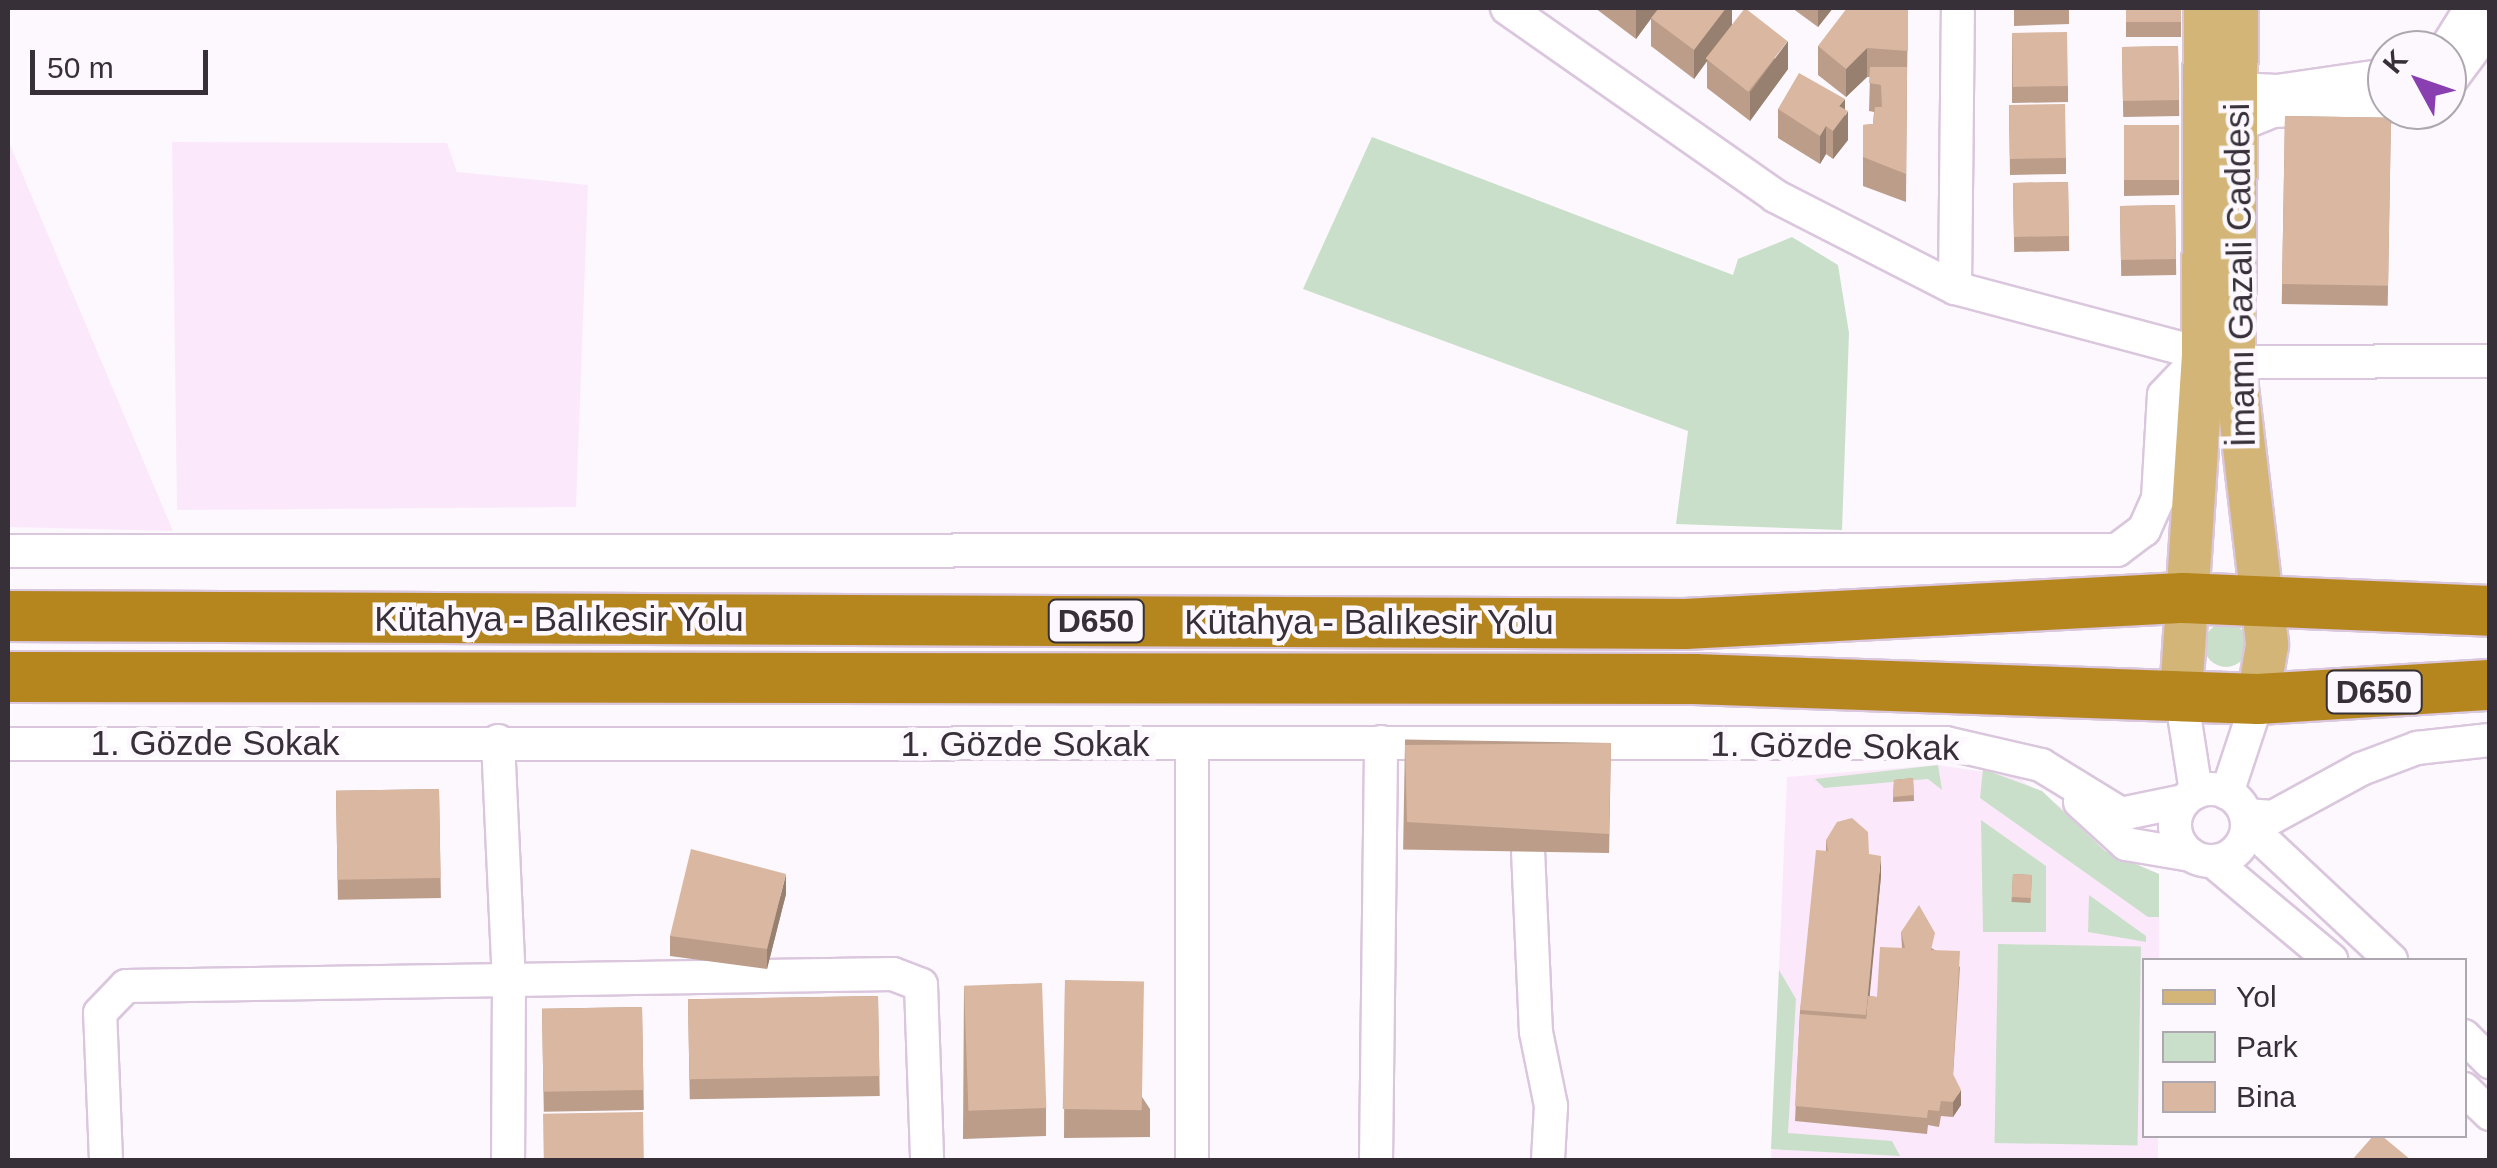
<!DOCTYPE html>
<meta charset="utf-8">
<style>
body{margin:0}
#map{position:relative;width:2497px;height:1168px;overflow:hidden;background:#fcf8fd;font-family:Helvetica,sans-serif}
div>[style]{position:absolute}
.education>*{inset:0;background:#fbe9fb}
.green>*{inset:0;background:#cadfca;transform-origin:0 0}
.round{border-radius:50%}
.roads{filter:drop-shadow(2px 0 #dac6dd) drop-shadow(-2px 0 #dac6dd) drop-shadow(0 2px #dac6dd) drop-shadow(0 -2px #dac6dd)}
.minor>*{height:32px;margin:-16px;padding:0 16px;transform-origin:16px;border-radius:16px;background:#fff}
.minor>.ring{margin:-16px;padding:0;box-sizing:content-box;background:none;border:32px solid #fff;border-radius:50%}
.major>*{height:42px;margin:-21px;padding:0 21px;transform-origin:21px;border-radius:21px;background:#d3b677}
.highway>*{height:50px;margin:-25px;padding:0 25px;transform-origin:25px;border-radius:25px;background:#b5861d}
.wall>*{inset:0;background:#bb9d8a;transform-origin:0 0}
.shaded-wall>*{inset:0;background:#988070}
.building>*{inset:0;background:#d9b7a0;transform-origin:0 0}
span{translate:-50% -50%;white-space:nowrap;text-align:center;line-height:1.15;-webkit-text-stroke:9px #fcf8fd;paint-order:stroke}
.shield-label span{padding:2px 8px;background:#fcf8fd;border:2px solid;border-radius:8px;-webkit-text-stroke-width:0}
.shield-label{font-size:32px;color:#373039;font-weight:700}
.street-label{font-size:35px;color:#373039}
.frame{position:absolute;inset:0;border:10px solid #373039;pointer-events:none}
.legend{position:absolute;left:2142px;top:958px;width:325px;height:180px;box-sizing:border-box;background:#fcf8fd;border:2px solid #ada8af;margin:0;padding:12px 18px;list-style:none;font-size:30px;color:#373039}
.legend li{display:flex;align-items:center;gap:20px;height:50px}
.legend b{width:50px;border:2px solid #ada8af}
.north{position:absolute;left:2367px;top:30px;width:100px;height:100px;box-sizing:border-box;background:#fcf8fd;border:2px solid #ada8af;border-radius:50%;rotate:310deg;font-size:28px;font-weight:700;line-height:40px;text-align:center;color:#373039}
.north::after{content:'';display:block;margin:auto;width:35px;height:45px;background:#8a3fb0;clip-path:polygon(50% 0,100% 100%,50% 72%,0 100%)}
.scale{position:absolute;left:30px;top:50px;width:178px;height:45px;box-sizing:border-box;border:5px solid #373039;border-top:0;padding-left:12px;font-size:30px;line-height:35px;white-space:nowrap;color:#373039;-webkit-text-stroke:8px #fcf8fd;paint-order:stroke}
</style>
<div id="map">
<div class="education">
<i style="clip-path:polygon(8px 140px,173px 531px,8px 527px)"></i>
<i style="clip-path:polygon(172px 142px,447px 143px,457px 172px,588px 185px,576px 507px,177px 510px)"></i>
<i style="clip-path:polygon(1938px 765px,2017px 777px,2065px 810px,2105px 851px,2159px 874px,2159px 960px,2144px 960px,2144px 1136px,2158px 1136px,2158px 1160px,1771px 1160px,1787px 777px)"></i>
</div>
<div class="green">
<i style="clip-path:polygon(1372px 137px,1733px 275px,1738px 259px,1792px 237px,1838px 265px,1849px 333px,1842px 530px,1676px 524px,1688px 431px,1303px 289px)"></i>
<i class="round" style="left:2204px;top:623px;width:44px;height:44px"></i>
<i style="clip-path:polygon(1938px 765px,1942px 790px,1928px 779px,1824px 788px,1815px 779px)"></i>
<i style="clip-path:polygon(1983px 769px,2042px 791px,2105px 851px,2159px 874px,2159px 917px,2148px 917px,1980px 798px)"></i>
<i style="clip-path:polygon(1981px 820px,2046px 866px,2046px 932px,1983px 932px)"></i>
<i style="clip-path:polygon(2089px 895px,2146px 936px,2146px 942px,2088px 932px)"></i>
<i style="left:1998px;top:944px;width:143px;height:199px;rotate:1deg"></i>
<i style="clip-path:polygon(1779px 970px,1796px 999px,1788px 1133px,1892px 1141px,1900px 1156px,1771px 1149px)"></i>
</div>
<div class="roads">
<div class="minor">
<i style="left:1507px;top:8px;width:327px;rotate:35deg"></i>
<i style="left:1775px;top:196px;width:202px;rotate:27.1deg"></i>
<i style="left:1955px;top:288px;width:289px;rotate:14.9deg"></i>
<i style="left:2234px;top:362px;width:256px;rotate:-0.2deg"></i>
<i style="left:2445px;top:50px;width:49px;rotate:-58.2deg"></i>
<i style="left:2447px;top:85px;width:72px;rotate:-53.4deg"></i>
<i style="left:2236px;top:89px;width:41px;rotate:2.8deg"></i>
<i style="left:2277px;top:91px;width:111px;rotate:-8.3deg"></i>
<i style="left:2236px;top:126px;width:40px;rotate:-22deg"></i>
<i style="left:2273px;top:111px;width:114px;rotate:-2.5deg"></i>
<i style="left:1955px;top:288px;width:280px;rotate:-89.4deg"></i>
<i style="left:8px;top:551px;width:2109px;rotate:-0.03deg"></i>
<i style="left:2117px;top:550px;width:34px;rotate:-37deg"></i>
<i style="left:2144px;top:530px;width:35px;rotate:-66deg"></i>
<i style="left:2158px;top:498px;width:103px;rotate:-86.7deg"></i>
<i style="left:2164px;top:395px;width:57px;rotate:-46.4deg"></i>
<i style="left:2181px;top:695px;width:98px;rotate:81.2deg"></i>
<i style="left:498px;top:741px;width:239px;rotate:87.4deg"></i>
<i style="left:509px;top:980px;width:180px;rotate:90.3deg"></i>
<i style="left:8px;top:744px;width:1938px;rotate:-0.03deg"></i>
<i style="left:1946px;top:743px;width:98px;rotate:13deg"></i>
<i style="left:2041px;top:765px;width:94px;rotate:31.5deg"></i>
<i style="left:2121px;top:814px;width:64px;rotate:-11.7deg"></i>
<i class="ring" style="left:2175px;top:789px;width:40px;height:40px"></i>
<i style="left:2227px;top:793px;width:99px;rotate:-71.7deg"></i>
<i style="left:2080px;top:802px;width:62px;rotate:42.4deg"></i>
<i style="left:2126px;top:844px;width:66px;rotate:9.6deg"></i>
<i style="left:2246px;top:815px;width:27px;rotate:4deg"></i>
<i style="left:2273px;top:817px;width:100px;rotate:-28.6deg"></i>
<i style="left:2361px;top:769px;width:60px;rotate:-20.6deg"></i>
<i style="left:2417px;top:748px;width:73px;rotate:-6.3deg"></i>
<i style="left:2248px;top:826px;width:196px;rotate:43.1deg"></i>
<i style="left:1528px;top:850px;width:182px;rotate:87.5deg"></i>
<i style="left:1536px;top:1032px;width:76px;rotate:78.5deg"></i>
<i style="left:1551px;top:1106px;width:54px;rotate:93.2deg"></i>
<i style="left:2214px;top:862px;width:153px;rotate:39.9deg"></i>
<i style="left:2464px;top:1036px;width:37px;rotate:45deg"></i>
<i style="left:2464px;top:1089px;width:36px;rotate:44deg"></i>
<i style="left:106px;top:1160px;width:147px;rotate:-92.3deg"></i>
<i style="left:100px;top:1013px;width:37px;rotate:-46deg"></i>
<i style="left:126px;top:986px;width:767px;rotate:-0.9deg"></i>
<i style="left:893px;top:974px;width:30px;rotate:21deg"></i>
<i style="left:921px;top:985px;width:175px;rotate:88deg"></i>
<i style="left:1192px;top:1160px;width:415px;rotate:-90deg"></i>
<i style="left:1376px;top:1160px;width:418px;rotate:-89.3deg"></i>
</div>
<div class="major">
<i style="left:2237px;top:8px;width:354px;rotate:90.5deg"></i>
<i style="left:2234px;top:362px;width:285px;rotate:83.3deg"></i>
<i style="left:2267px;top:645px;width:55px;rotate:99.5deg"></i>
<i style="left:2181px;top:695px;width:342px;rotate:-86.3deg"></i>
<i style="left:2203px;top:354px;width:346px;rotate:-89.7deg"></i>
</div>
<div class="highway">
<i style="left:8px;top:616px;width:1677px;rotate:0.27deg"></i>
<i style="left:1685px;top:624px;width:499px;rotate:-3deg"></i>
<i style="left:2183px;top:598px;width:307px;rotate:2.4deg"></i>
<i style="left:8px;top:677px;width:1686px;rotate:0.07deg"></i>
<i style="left:1694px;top:679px;width:564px;rotate:2.03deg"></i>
<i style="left:2258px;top:699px;width:232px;rotate:-3.5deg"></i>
</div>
</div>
<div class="wall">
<i style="clip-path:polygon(1595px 8px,1732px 8px,1732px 25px,1788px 69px,1750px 121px,1707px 88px,1707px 61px,1694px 79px,1651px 46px,1651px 18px,1636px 39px)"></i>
<i style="clip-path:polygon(1792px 8px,1833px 8px,1818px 27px)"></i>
<i style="clip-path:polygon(1908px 8px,1907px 79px,1906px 202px,1863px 186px,1863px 125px,1873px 124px,1874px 112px,1869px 111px,1870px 77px,1867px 77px,1846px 97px,1818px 75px,1818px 46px)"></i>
<i style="clip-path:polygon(2014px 8px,2069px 9px,2069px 24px,2014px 26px)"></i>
<i style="left:2126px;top:8px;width:55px;height:29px"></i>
<i style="clip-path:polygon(2012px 33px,2068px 86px,2068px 102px,2012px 103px)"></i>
<i style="left:2178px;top:46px;width:70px;height:56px;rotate:89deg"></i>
<i style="clip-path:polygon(2009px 105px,2066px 158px,2066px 174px,2010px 175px)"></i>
<i style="clip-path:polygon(1778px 109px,1845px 110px,1848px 140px,1833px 159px,1826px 154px,1820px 164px,1778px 138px)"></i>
<i style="left:2285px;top:116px;width:106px;height:188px;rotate:1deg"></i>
<i style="clip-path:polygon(2124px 126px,2179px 180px,2179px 195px,2124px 196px)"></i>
<i style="left:2068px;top:182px;width:69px;height:55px;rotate:89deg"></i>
<i style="left:2175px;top:205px;width:70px;height:55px;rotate:89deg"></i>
<i style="left:1611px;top:743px;width:110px;height:206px;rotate:91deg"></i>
<i style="clip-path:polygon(1913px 778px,1914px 801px,1893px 802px,1894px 780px)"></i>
<i style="left:439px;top:789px;width:109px;height:103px;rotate:89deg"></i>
<i style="clip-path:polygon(1826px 840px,1869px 854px,1881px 876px,1869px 996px,1877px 997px,1902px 948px,1901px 932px,1935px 950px,1960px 967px,1953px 1076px,1961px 1105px,1953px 1117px,1941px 1116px,1939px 1127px,1928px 1125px,1927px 1134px,1795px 1121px,1800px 1010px,1826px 851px)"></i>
<i style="left:2013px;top:874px;width:19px;height:28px;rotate:3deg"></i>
<i style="clip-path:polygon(786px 894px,767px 969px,670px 956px,670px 936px)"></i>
<i style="clip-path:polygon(1065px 980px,1150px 1109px,1150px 1137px,1064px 1138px)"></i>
<i style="clip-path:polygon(964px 987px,1046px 1108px,1046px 1136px,963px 1139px)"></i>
<i style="left:878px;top:996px;width:100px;height:190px;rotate:89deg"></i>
<i style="left:642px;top:1007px;width:103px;height:100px;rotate:89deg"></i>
</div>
<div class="shaded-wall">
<i style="clip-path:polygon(1638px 8px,1659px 8px,1636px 39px,1636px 10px)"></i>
<i style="clip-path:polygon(1726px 8px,1732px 8px,1732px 27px,1694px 79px,1694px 50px)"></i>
<i style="clip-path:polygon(1818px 8px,1833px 8px,1818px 27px)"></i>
<i style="clip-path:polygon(1788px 41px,1788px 69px,1750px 121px,1750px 92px)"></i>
<i style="clip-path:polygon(1867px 48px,1867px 77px,1846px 97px,1846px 69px)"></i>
<i style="clip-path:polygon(1845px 99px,1845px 116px,1848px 111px,1848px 140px,1833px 159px,1833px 131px,1839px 106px)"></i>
<i style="clip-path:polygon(1826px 126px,1826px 154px,1820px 164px,1820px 136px)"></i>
<i style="clip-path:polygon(1881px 856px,1881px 876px,1866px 1035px,1866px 1015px)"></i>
<i style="clip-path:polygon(786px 874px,786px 894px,767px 969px,767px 949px)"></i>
<i style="clip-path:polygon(1961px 1090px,1961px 1105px,1953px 1117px,1953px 1102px)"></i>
</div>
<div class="building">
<i style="clip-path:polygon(1659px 8px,1726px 8px,1694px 50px,1651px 18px)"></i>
<i style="left:1745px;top:8px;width:54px;height:64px;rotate:38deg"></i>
<i style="clip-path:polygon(1847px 8px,1908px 8px,1908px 51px,1867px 48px,1846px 69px,1818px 46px)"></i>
<i style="clip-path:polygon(2014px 8px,2069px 8px,2069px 9px,2014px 10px)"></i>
<i style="left:2126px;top:8px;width:55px;height:14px"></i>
<i style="left:2067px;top:32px;width:54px;height:55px;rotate:89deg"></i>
<i style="left:2178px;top:46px;width:54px;height:56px;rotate:89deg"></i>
<i style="clip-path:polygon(1870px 67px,1907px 67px,1906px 174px,1863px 157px,1863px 125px,1873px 124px,1875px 107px,1882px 107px,1881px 85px,1869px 83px)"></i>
<i style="clip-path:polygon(1799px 73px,1845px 99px,1839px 106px,1848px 111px,1833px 131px,1826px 126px,1820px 136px,1778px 109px)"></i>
<i style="left:2065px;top:104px;width:54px;height:56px;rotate:89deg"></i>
<i style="left:2285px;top:116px;width:106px;height:168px;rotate:1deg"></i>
<i style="left:2179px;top:125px;width:55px;height:55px;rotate:90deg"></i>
<i style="left:2068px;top:182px;width:54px;height:55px;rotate:89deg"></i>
<i style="left:2175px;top:205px;width:54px;height:55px;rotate:89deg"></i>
<i style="clip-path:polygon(1611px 743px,1609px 834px,1407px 822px,1405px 745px)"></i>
<i style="clip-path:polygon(1913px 778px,1914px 795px,1893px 797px,1894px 780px)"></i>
<i style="left:439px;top:789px;width:89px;height:103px;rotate:89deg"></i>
<i style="clip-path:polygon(1852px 818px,1868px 832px,1869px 854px,1881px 856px,1866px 1015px,1800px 1010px,1816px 850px,1828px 851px,1826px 840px,1837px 822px)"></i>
<i style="clip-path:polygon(691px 849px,786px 874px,767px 949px,670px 936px)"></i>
<i style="left:2013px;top:874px;width:19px;height:23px;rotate:3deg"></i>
<i style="clip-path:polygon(1919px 905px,1935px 933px,1931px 950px,1960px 951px,1953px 1074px,1961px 1090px,1953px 1102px,1941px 1101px,1939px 1111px,1928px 1110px,1927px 1118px,1795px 1106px,1800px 1014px,1866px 1019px,1868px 996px,1877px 997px,1880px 947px,1905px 948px,1901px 932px)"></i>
<i style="left:1065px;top:980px;width:79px;height:129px;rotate:1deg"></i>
<i style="left:1042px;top:983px;width:125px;height:78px;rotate:88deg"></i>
<i style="left:878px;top:996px;width:80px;height:190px;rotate:89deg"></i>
<i style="left:642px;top:1007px;width:83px;height:100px;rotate:89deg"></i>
<i style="left:643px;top:1112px;width:48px;height:100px;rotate:89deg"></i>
<i style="clip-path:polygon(2373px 1136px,2382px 1136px,2411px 1160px,2352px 1160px)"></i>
</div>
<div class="shield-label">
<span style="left:1096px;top:621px">D650</span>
<span style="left:2374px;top:692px">D650</span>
</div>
<div class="street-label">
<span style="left:2240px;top:275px;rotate:-91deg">İmamı Gazali Caddesi</span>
<span style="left:559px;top:619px">Kütahya - Balıkesir Yolu</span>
<span style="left:1369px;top:622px">Kütahya - Balıkesir Yolu</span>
<span style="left:215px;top:743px">1. Gözde Sokak</span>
<span style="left:1025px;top:744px">1. Gözde Sokak</span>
<span style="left:1835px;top:746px;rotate:1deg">1. Gözde Sokak</span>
</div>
<div class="frame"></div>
<ul class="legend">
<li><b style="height:12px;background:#d3b677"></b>Yol</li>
<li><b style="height:28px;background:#cadfca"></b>Park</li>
<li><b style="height:28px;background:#d9b7a0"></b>Bina</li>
</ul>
<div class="north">K</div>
<div class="scale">50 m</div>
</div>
